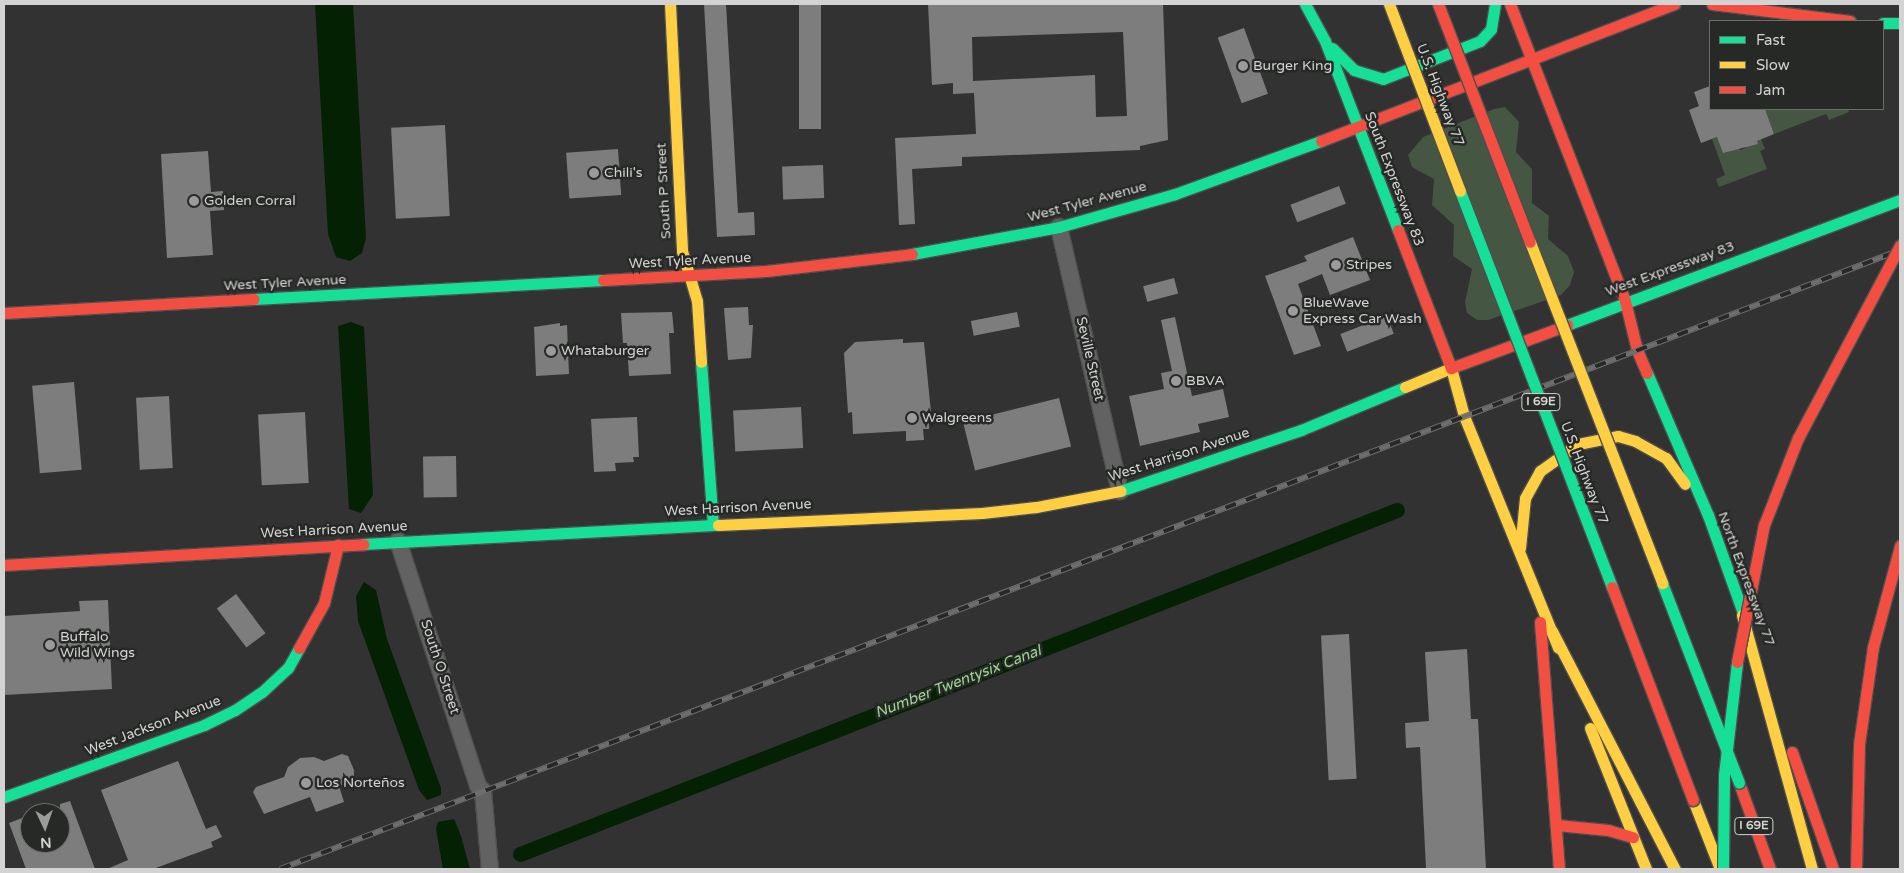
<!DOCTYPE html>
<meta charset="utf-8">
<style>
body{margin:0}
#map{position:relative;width:1904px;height:873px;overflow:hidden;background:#323232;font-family:"Varela Round",sans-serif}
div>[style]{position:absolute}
.green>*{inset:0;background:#455642}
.water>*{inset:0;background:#042104}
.canal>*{height:15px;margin:-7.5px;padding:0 7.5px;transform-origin:7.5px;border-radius:7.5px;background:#042104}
.building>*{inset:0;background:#7c7d7c;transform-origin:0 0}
.roads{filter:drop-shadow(1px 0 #4f4f4f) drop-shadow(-1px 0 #4f4f4f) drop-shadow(0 1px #4f4f4f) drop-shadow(0 -1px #4f4f4f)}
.street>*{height:16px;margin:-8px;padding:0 8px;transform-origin:8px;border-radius:8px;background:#626262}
.fast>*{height:11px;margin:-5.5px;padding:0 5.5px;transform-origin:5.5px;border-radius:5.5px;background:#16e098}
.slow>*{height:11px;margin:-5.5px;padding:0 5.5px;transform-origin:5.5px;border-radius:5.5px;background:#ffcf43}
.jam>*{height:11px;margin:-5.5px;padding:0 5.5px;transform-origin:5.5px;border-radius:5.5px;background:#f24e42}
.rail>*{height:5.5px;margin-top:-2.75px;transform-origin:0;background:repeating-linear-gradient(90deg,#272927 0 11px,#6e6e6e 0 22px);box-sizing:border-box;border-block:1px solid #6e6e6e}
.bridges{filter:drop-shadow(1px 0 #4f4f4f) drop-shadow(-1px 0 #4f4f4f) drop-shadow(0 1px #4f4f4f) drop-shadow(0 -1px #4f4f4f)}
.fast-bridge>*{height:11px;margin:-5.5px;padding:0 5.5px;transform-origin:5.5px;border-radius:5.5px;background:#16e098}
.slow-bridge>*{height:11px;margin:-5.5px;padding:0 5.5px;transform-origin:5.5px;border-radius:5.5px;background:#ffcf43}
.jam-bridge>*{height:11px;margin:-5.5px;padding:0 5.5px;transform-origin:5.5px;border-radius:5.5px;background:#f24e42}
.dots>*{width:14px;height:14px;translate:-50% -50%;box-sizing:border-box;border:2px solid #272927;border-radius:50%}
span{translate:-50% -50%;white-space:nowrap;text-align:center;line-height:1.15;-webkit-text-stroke:5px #272927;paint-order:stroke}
.shield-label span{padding:1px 4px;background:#272927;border:1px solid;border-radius:4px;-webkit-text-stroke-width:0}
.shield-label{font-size:12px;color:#d2d3d2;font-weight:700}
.poi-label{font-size:14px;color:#d2d3d2}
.left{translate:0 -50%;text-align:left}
.street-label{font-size:14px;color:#d2d3d2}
.water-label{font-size:15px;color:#9ed493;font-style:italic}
.frame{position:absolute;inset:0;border:5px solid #d2d3d2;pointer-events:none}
.legend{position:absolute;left:1709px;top:20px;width:175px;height:90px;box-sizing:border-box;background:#272927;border:1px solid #6b6d6b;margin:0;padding:6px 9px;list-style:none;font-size:15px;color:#d2d3d2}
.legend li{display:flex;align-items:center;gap:10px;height:25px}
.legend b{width:25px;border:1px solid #6b6d6b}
.north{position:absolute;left:20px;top:803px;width:50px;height:50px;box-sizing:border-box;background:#272927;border:1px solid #6b6d6b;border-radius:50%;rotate:177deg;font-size:14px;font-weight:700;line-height:20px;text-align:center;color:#d2d3d2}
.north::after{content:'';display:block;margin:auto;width:18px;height:22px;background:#9a9b9a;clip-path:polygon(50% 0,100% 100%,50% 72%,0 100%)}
</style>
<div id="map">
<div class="green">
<i style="clip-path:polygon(1505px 107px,1519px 122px,1516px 152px,1532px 169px,1532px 203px,1549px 216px,1548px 239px,1568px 256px,1574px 272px,1570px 285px,1561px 295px,1488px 320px,1477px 320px,1467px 313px,1465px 302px,1472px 269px,1453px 256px,1454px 225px,1432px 205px,1434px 179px,1412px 167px,1408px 155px,1423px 137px,1494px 109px)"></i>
<i style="clip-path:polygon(1765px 109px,1848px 109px,1849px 112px,1829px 120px,1826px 114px,1774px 134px)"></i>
<i style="clip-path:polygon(1717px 137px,1741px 150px,1761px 139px,1765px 149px,1760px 151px,1767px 169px,1719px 187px,1716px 179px,1725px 175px,1712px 139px)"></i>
</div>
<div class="water">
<i style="clip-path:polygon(315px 4px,353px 4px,366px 238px,362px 253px,350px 261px,336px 257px,328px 234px)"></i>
<i style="clip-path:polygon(351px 322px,364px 327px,373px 495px,361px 513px,349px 509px,338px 326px)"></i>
<i style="clip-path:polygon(364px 582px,376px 590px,387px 639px,441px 788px,441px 795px,427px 800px,419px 790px,358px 621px,356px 596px)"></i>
<i style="clip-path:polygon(454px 819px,461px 836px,470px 869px,443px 869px,436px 829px,438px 822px)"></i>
</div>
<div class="canal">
<i style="left:520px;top:854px;width:942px;rotate:-21.42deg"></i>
</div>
<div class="building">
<i style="clip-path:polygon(704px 4px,726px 4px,738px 213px,754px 212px,755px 235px,717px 237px)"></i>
<i style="left:799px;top:4px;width:22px;height:125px"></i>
<i style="clip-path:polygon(evenodd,928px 4px,1163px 4px,1168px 140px,1140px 146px,1140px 150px,962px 157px,962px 166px,912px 169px,915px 224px,899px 225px,895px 138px,976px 134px,974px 93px,953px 94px,953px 83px,932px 85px,928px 4px,1123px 32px,1127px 116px,1096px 117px,1095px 75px,973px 81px,972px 37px,1123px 32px)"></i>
<i style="left:1244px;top:28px;width:70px;height:28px;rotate:70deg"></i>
<i style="clip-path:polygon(1710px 86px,1710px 109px,1765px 109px,1774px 134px,1757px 141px,1758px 144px,1723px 153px,1717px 137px,1701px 143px,1689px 110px,1699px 106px,1694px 92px)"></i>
<i style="left:445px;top:125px;width:91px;height:54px;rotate:87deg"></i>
<i style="left:618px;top:149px;width:46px;height:52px;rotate:86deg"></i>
<i style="clip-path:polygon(208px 151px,211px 192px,223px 191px,224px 210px,210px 211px,213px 255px,167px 258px,161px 154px)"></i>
<i style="left:823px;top:165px;width:33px;height:41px;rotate:88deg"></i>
<i style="left:1339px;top:186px;width:19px;height:52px;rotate:69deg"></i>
<i style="clip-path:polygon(1353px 237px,1370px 280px,1330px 295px,1322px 274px,1298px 284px,1321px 346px,1294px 355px,1265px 276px,1307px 261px,1304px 256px)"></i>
<i style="left:1174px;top:278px;width:16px;height:32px;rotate:75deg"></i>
<i style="clip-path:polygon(748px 307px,749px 325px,753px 325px,751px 358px,728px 360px,724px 308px)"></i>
<i style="clip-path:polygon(672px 312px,674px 333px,669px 333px,671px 374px,629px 376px,627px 343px,623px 343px,621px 313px)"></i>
<i style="left:1017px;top:312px;width:15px;height:47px;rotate:79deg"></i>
<i style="left:1387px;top:316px;width:19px;height:50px;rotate:69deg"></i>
<i style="clip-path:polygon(1175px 317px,1192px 396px,1223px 389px,1229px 417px,1198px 424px,1200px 432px,1140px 446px,1129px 396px,1164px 389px,1161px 373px,1172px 371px,1161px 320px)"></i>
<i style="clip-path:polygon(560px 323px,560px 326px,567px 325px,569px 374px,536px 376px,534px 327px)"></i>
<i style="clip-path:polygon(903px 339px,903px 343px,924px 342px,932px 422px,929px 422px,929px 429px,923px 429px,924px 440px,906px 441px,906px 431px,853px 434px,852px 412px,848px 413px,844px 353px,855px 342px)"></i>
<i style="left:74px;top:382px;width:88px;height:42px;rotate:85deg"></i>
<i style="left:169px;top:396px;width:72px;height:33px;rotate:87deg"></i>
<i style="left:1059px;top:398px;width:50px;height:99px;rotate:76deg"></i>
<i style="left:801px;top:407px;width:41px;height:68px;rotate:87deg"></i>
<i style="left:305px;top:412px;width:71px;height:47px;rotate:87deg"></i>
<i style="clip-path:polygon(637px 417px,639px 457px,633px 457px,634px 462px,615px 463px,616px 471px,594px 472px,591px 419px)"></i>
<i style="left:456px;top:456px;width:41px;height:33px;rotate:89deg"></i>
<i style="left:236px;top:594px;width:49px;height:24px;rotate:53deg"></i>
<i style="clip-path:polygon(108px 600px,112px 689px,4px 695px,4px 616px,80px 611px,79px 601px)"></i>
<i style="left:1349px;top:634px;width:145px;height:28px;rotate:87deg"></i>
<i style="clip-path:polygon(1467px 649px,1471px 719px,1478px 719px,1486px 869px,1426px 869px,1420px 747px,1406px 748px,1405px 723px,1429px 721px,1425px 652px)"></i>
<i style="clip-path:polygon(342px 754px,348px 756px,354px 770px,354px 781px,339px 786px,344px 802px,316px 812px,310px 797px,264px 814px,253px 792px,256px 787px,284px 777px,288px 767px,300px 758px,314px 757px,324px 761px)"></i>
<i style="clip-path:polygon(178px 761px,206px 829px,216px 825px,222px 837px,211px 842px,213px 847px,153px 869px,107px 869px,128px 860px,101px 790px)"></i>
<i style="clip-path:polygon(70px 801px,95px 869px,26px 869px,9px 823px,30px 815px,30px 843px,60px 843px,60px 804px)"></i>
</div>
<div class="roads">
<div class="street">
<i style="left:1059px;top:227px;width:271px;rotate:77deg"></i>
<i style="left:398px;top:541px;width:258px;rotate:71.9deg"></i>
<i style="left:478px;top:786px;width:7px;rotate:45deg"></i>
<i style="left:483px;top:791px;width:78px;rotate:84.9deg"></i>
</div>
<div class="fast">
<i style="left:1305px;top:4px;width:42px;rotate:61.6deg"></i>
<i style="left:1325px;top:41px;width:203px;rotate:68.9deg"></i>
<i style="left:1883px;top:23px;width:17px"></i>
<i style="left:1332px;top:48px;width:31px;rotate:45deg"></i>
<i style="left:1354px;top:70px;width:30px;rotate:17deg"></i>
<i style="left:1383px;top:79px;width:104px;rotate:-21.4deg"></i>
<i style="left:1480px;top:41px;width:16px;rotate:-47deg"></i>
<i style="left:1491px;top:29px;width:25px;rotate:-81deg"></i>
<i style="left:912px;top:254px;width:149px;rotate:-10.4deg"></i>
<i style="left:1059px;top:227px;width:121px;rotate:-15.9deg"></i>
<i style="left:1175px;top:194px;width:155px;rotate:-20deg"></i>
<i style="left:254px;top:299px;width:350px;rotate:-3.1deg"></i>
<i style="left:1567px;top:325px;width:356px;rotate:-20.6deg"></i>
<i style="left:701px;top:362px;width:162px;rotate:85.8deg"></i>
<i style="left:1647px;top:373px;width:155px;rotate:66.8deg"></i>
<i style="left:1708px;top:515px;width:113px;rotate:70.3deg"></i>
<i style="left:1120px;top:491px;width:191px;rotate:-18.6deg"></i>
<i style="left:1301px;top:430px;width:113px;rotate:-22.5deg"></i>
<i style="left:363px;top:544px;width:356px;rotate:-3.1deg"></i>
<i style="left:4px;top:797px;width:213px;rotate:-19.8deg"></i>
<i style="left:204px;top:725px;width:34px;rotate:-26deg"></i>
<i style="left:235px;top:710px;width:32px;rotate:-34deg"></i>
<i style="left:262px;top:692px;width:35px;rotate:-43deg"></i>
<i style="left:288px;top:668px;width:23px;rotate:-61deg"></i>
</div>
<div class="slow">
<i style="left:670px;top:4px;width:247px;rotate:87.2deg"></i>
<i style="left:682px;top:251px;width:52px;rotate:73.3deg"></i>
<i style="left:697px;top:301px;width:61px;rotate:86.2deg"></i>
<i style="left:1405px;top:387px;width:50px;rotate:-22.4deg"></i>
<i style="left:1451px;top:368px;width:50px;rotate:74.8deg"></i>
<i style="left:1464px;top:416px;width:250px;rotate:67.9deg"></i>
<i style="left:718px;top:525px;width:264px;rotate:-2.6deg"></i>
<i style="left:982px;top:513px;width:54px;rotate:-6.3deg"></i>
<i style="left:1036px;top:507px;width:86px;rotate:-10.8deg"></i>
<i style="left:1520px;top:548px;width:50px;rotate:-84.3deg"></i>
<i style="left:1525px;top:498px;width:31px;rotate:-61deg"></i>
<i style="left:1540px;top:471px;width:47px;rotate:-35.4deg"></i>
<i style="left:1578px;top:444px;width:41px;rotate:-11.3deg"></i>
<i style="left:1618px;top:436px;width:18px;rotate:16deg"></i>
<i style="left:1635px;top:441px;width:35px;rotate:29deg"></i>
<i style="left:1666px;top:458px;width:32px;rotate:54deg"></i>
<i style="left:1742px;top:615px;width:263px;rotate:74.6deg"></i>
<i style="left:1552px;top:631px;width:268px;rotate:62.7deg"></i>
<i style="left:1590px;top:728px;width:152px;rotate:68.3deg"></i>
<i style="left:1693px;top:800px;width:74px;rotate:68.6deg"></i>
</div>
<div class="jam">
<i style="left:1510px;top:4px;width:318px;rotate:68.8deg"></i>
<i style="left:1625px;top:301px;width:50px;rotate:76.2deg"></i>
<i style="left:1637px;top:350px;width:25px;rotate:67deg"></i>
<i style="left:1712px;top:4px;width:139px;rotate:7deg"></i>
<i style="left:1321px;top:141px;width:379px;rotate:-21.2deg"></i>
<i style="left:1398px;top:230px;width:148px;rotate:69deg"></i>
<i style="left:1451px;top:368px;width:124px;rotate:-20.3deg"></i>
<i style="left:603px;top:280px;width:163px;rotate:-3.2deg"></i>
<i style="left:766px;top:271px;width:147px;rotate:-6.6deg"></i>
<i style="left:4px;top:313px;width:250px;rotate:-3.2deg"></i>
<i style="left:4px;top:565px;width:360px;rotate:-3.3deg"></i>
<i style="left:1540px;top:622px;width:248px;rotate:85.6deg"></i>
<i style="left:299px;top:648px;width:51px;rotate:-60.9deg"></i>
<i style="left:324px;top:603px;width:60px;rotate:-76.4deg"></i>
<i style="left:1792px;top:752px;width:124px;rotate:70.7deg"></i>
<i style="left:1739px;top:783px;width:91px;rotate:70.2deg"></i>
<i style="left:1557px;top:825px;width:51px;rotate:5.6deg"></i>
<i style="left:1608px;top:830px;width:26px;rotate:16deg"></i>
<i style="left:1856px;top:869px;width:125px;rotate:-88.6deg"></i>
<i style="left:1859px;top:744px;width:98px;rotate:-81.8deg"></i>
<i style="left:1873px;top:647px;width:105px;rotate:-75deg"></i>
</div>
</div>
<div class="rail">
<i style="left:280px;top:869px;width:1734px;rotate:-20.91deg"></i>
</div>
<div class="bridges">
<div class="fast-bridge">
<i style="left:1460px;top:191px;width:424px;rotate:69deg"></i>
<i style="left:1662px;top:583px;width:214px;rotate:68.9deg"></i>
<i style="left:1723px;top:869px;width:94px;rotate:-89.4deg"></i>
<i style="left:1724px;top:775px;width:114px;rotate:-83.4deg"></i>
</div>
<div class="slow-bridge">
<i style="left:1389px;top:4px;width:200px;rotate:69.2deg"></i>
<i style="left:1530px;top:242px;width:366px;rotate:68.8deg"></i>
</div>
<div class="jam-bridge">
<i style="left:1438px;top:4px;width:255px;rotate:68.9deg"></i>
<i style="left:1612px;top:587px;width:228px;rotate:69.2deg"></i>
<i style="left:1737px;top:662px;width:140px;rotate:-78.9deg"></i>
<i style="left:1764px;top:525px;width:93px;rotate:-68.7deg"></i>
<i style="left:1798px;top:438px;width:218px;rotate:-62.1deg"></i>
</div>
</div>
<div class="dots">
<i style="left:1243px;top:66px;background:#9a9b9a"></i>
<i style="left:594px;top:173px;background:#9a9b9a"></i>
<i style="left:194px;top:201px;background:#9a9b9a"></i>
<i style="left:1336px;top:265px;background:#9a9b9a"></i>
<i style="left:1293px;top:311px;background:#9a9b9a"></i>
<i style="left:551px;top:351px;background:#9a9b9a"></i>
<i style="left:1176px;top:381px;background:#9a9b9a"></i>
<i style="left:912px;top:418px;background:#9a9b9a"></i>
<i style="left:50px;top:645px;background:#9a9b9a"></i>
<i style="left:306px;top:783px;background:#9a9b9a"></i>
</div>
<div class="shield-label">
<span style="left:1541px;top:402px">I 69E</span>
<span style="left:1754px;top:826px">I 69E</span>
</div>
<div class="poi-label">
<span class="left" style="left:1253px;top:66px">Burger King</span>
<span class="left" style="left:604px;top:173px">Chili's</span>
<span class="left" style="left:204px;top:201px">Golden Corral</span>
<span class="left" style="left:1346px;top:265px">Stripes</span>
<span class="left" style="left:1303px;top:311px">BlueWave<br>Express Car Wash</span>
<span class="left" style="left:561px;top:351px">Whataburger</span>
<span class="left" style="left:1186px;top:381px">BBVA</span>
<span class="left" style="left:922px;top:418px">Walgreens</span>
<span class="left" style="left:60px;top:645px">Buffalo<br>Wild Wings</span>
<span class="left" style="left:316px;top:783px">Los Norteños</span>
</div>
<div class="street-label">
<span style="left:1440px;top:95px;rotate:69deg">U.S. Highway 77</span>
<span style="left:1394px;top:179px;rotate:69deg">South Expressway 83</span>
<span style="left:664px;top:191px;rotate:-93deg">South P Street</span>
<span style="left:1087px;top:202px;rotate:-15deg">West Tyler Avenue</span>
<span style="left:690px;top:261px;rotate:-3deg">West Tyler Avenue</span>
<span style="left:1670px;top:269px;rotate:-20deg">West Expressway 83</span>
<span style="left:285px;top:283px;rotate:-3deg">West Tyler Avenue</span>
<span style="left:1090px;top:359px;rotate:77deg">Seville Street</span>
<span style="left:1179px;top:455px;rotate:-18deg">West Harrison Avenue</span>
<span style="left:1584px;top:473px;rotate:69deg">U.S. Highway 77</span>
<span style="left:738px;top:508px;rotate:-3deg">West Harrison Avenue</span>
<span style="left:334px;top:530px;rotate:-3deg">West Harrison Avenue</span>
<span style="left:1746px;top:579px;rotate:70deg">North Expressway 77</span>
<span style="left:440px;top:667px;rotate:72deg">South O Street</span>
<span style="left:153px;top:726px;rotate:-21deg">West Jackson Avenue</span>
</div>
<div class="water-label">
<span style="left:958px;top:682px;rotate:-21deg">Number Twentysix Canal</span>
</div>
<div class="frame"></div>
<ul class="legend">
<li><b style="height:6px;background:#16e098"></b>Fast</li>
<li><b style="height:6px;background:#ffcf43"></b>Slow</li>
<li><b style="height:6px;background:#f24e42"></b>Jam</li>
</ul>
<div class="north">N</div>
</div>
